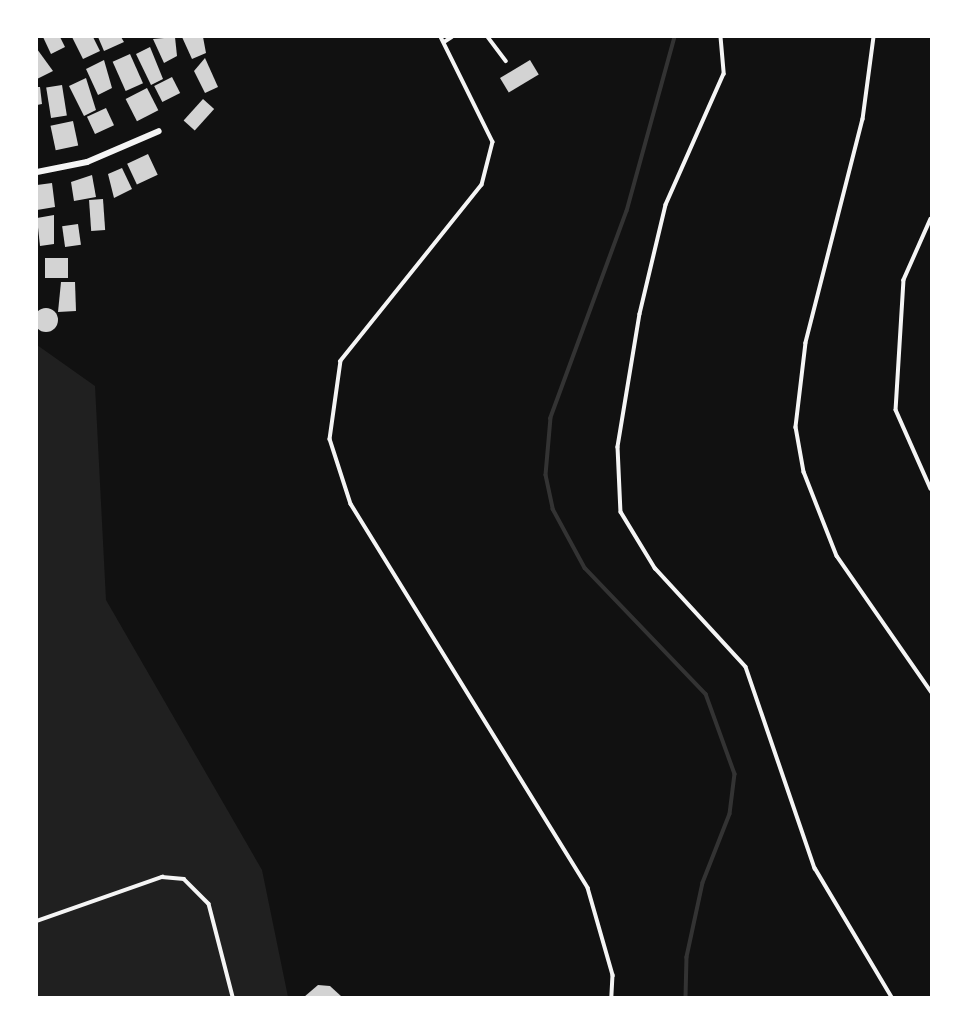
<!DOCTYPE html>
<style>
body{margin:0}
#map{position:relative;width:968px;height:1034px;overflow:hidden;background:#111;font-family:"Archivo Narrow",sans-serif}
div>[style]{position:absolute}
.green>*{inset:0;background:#202020}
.stream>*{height:3.5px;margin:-1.75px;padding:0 1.75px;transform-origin:1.75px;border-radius:1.75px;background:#333}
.building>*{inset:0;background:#d3d3d3;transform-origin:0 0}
.round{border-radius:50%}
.service>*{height:3.5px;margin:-1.75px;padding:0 1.75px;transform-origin:1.75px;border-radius:1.75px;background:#f5f5f5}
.minor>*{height:6px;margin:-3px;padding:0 3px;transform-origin:3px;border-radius:3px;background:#f5f5f5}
span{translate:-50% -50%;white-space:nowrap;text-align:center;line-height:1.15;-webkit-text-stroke:5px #fff;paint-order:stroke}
.frame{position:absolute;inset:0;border:38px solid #fff;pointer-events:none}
</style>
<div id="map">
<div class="green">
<i style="clip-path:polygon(37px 345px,95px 386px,106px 600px,262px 870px,288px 997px,37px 997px)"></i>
</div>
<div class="stream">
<i style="left:675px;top:37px;width:180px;rotate:105.4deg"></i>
<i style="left:627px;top:211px;width:221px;rotate:110.2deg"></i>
<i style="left:551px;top:418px;width:57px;rotate:95deg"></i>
<i style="left:546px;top:475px;width:35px;rotate:78deg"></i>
<i style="left:553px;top:509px;width:67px;rotate:61.5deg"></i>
<i style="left:585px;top:568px;width:175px;rotate:46.2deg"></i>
<i style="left:706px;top:694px;width:85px;rotate:70.1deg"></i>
<i style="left:735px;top:774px;width:40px;rotate:97.1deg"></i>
<i style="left:730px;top:814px;width:74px;rotate:111.4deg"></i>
<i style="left:703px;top:883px;width:76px;rotate:102.2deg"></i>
<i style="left:687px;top:957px;width:40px;rotate:91.4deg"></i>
</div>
<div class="building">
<i style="clip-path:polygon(43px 37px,60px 37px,65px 47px,51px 54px)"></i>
<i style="clip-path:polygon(72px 37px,93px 37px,100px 51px,83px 59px)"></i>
<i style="clip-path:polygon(98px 37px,121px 37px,124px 42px,104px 51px)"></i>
<i style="clip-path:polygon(175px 37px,177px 56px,164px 63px,153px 39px)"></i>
<i style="clip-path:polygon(182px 37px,203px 37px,206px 53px,192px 59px)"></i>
<i style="clip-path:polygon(150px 47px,163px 79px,151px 85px,136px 54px)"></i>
<i style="clip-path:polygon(37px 49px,53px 71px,37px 79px)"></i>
<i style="left:130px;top:54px;width:32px;height:19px;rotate:66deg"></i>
<i style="clip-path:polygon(205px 58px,218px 87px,205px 93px,194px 71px)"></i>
<i style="clip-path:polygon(104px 60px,112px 88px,98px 95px,86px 69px)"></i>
<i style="left:530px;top:60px;width:17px;height:35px;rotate:59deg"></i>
<i style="left:172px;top:77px;width:18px;height:20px;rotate:63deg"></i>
<i style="clip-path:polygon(86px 78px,96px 110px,84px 116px,69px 86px)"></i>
<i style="left:62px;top:85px;width:31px;height:16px;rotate:81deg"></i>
<i style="clip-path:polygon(37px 87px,40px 87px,42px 104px,37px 105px)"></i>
<i style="left:147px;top:88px;width:25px;height:24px;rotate:63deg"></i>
<i style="left:203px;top:99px;width:15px;height:29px;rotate:42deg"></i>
<i style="left:106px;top:108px;width:19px;height:21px;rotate:65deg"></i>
<i style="left:73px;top:121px;width:25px;height:23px;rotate:78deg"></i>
<i style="left:148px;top:154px;width:23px;height:23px;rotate:65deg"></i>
<i style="clip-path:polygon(122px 168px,132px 189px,114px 198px,108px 174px)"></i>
<i style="clip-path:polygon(92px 175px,96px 197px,74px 201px,71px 182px)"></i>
<i style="clip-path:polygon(52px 183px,55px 207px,37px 210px,37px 185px)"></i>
<i style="left:103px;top:199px;width:31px;height:14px;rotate:86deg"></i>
<i style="clip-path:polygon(54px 215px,54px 244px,40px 246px,37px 218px)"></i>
<i style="left:78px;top:224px;width:21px;height:16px;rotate:82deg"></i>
<i style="left:45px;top:258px;width:23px;height:20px"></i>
<i style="clip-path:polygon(61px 282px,75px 282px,76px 311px,58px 312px)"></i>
<i class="round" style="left:34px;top:308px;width:24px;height:24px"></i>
<i style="clip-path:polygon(318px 985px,330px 986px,342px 997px,304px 997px)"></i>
</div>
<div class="service">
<i style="left:441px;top:37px;width:117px;rotate:63.7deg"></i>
<i style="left:493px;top:142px;width:44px;rotate:104.3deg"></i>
<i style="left:482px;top:185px;width:226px;rotate:128.7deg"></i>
<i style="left:341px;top:361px;width:79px;rotate:98deg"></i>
<i style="left:330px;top:439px;width:68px;rotate:72.1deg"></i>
<i style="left:351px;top:504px;width:451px;rotate:58.3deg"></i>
<i style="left:588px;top:888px;width:91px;rotate:74deg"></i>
<i style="left:613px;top:975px;width:22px;rotate:93deg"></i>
<i style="left:488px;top:37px;width:30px;rotate:53deg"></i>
<i style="left:721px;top:37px;width:37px;rotate:85deg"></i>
<i style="left:724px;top:74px;width:143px;rotate:113.9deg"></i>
<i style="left:666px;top:205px;width:112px;rotate:103.4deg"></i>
<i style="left:640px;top:314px;width:135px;rotate:99.4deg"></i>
<i style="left:618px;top:447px;width:65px;rotate:87.4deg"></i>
<i style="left:621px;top:512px;width:66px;rotate:58.7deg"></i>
<i style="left:655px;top:568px;width:134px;rotate:47.4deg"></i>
<i style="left:746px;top:667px;width:213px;rotate:71.1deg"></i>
<i style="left:815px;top:868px;width:150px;rotate:59.2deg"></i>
<i style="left:874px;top:37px;width:83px;rotate:97.6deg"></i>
<i style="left:863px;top:119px;width:231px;rotate:104.3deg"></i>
<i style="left:806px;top:343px;width:85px;rotate:96.8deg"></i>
<i style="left:796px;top:427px;width:46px;rotate:79.9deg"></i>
<i style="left:804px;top:472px;width:90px;rotate:68.6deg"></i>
<i style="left:837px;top:556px;width:165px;rotate:55.2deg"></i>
<i style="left:444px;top:42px;width:9px;rotate:-32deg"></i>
<i style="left:931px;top:219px;width:67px;rotate:113.9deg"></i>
<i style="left:904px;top:280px;width:130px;rotate:93.5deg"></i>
<i style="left:896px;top:410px;width:86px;rotate:66.1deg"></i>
<i style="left:37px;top:921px;width:133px;rotate:-19.4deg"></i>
<i style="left:162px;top:877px;width:22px;rotate:5deg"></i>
<i style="left:184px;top:879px;width:35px;rotate:45deg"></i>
<i style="left:209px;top:904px;width:96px;rotate:75.5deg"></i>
</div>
<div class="minor">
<i style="left:37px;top:172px;width:51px;rotate:-11.3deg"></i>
<i style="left:87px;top:162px;width:78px;rotate:-23.3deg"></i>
</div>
<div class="frame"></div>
</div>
